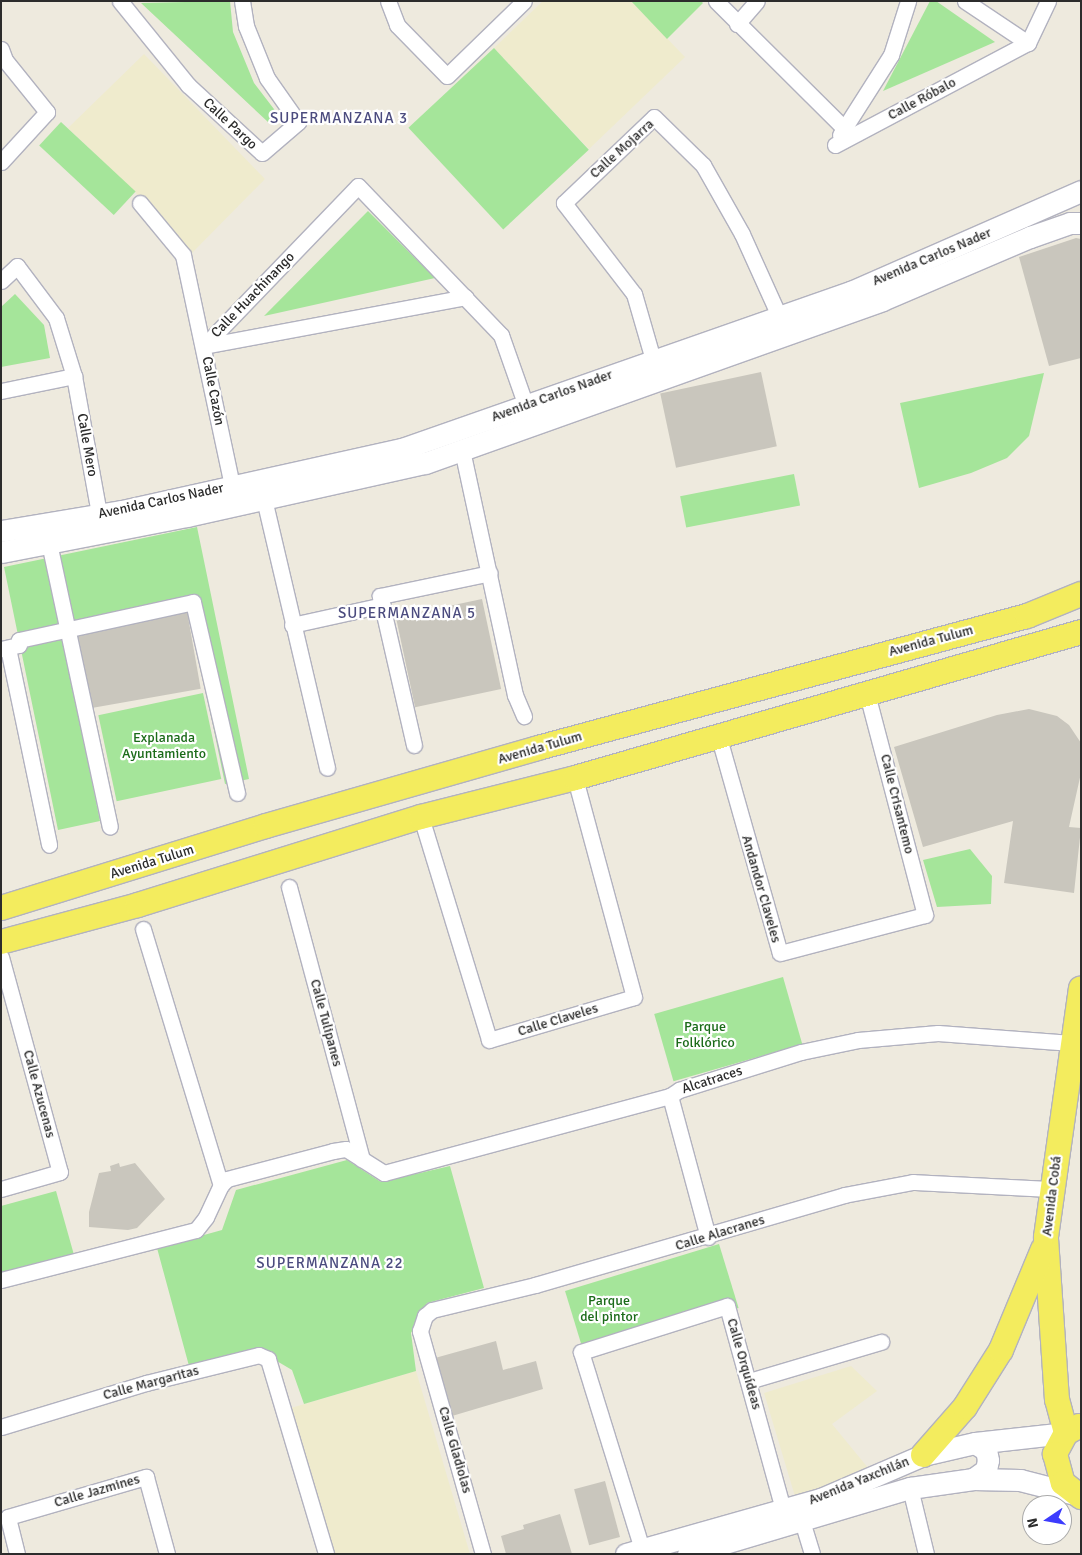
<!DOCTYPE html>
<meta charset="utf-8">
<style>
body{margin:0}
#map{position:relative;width:1082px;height:1555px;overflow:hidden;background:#eeeade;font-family:Signika,sans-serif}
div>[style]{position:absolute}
.education>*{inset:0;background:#efebcd}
.green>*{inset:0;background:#a5e59a;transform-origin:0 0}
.building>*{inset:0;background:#c9c6bd;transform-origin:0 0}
.roads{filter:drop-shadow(1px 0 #b2b2bf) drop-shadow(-1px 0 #b2b2bf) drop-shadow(0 1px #b2b2bf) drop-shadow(0 -1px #b2b2bf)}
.street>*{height:15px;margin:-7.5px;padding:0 7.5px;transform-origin:7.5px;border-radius:7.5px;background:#fff}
.secondary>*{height:21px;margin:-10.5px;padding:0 10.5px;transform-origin:10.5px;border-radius:10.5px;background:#fff}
.primary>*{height:24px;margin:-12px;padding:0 12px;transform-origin:12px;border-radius:12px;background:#f3ec5e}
span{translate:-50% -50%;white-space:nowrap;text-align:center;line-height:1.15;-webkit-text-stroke:4.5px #fff;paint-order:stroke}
.street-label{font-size:14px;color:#2c2c2c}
.park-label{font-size:14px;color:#1b6b19}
.neighbourhood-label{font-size:15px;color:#4b4b7e;letter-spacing:1px}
.frame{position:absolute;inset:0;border:2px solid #2c2c2c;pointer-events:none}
.north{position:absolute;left:1022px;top:1495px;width:50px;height:50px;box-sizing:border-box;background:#fff;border:1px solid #ababab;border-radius:50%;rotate:258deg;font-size:14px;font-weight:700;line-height:20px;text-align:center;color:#2c2c2c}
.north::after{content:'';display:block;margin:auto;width:18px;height:22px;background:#3d3cfd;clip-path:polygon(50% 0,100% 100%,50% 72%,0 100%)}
</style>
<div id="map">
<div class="education">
<i style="clip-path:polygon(543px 1px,631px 1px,685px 57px,589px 149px,494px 48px)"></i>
<i style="clip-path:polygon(144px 54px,265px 179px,191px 254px,135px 192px,68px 128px)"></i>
<i style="clip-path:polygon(851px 1366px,877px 1391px,832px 1424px,878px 1480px,800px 1513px,764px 1393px)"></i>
<i style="clip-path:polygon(416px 1371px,470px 1554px,334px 1554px,291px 1408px)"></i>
</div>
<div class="green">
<i style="clip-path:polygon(230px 1px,233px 32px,254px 83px,277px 113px,268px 122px,141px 3px)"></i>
<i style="clip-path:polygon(631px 1px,701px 1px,703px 3px,667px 39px)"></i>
<i style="clip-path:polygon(930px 1px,936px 1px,995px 42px,883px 91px)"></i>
<i style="left:494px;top:48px;width:139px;height:117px;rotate:47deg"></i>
<i style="left:61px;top:122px;width:102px;height:32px;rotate:43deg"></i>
<i style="clip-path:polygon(368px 211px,435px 278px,264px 316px)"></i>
<i style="clip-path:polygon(15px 294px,44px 325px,50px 358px,1px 367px,1px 307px)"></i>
<i style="clip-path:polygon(1044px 373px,1029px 436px,1007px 458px,971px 473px,919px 488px,900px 403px)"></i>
<i style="left:794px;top:474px;width:32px;height:116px;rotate:79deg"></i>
<i style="clip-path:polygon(197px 527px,249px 779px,225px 784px,187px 599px,60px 626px,100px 821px,58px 830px,4px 567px)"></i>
<i style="left:203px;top:693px;width:88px;height:107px;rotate:78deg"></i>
<i style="clip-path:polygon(970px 849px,992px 876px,991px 904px,937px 907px,923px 860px)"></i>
<i style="left:783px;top:977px;width:70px;height:134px;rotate:74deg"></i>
<i style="clip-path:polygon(347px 1160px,381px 1182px,450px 1166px,484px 1288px,427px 1303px,411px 1333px,416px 1371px,304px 1404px,292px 1370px,270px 1357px,192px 1377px,157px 1248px,222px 1230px,236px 1190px)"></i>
<i style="clip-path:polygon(56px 1191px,74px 1255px,1px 1276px,1px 1206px)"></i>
<i style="left:719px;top:1244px;width:67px;height:161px;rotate:73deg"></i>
</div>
<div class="building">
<i style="clip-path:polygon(1076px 238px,1081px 239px,1081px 358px,1049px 366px,1019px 257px)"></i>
<i style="left:761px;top:372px;width:76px;height:103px;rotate:78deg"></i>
<i style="left:482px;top:599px;width:92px;height:88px;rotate:78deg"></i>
<i style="left:187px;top:611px;width:79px;height:115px;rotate:80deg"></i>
<i style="clip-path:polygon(1029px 709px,1057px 716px,1069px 725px,1081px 743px,1081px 773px,1069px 827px,1081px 828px,1074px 893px,1004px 883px,1013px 821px,923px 847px,894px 747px,997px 715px)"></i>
<i style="clip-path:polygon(119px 1163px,120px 1167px,135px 1163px,165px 1199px,137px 1228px,128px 1230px,89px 1227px,89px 1212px,99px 1173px,111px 1171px,110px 1166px)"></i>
<i style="clip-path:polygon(496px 1341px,503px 1370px,536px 1361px,543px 1389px,452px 1416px,435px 1358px)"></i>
<i style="left:605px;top:1481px;width:58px;height:32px;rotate:75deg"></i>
<i style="clip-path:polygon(560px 1514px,572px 1554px,506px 1554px,501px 1536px,524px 1529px,523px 1525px)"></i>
</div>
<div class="roads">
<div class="street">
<i style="left:120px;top:1px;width:108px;rotate:51deg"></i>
<i style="left:188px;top:85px;width:100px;rotate:42.6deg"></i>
<i style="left:262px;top:153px;width:48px;rotate:-40.7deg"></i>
<i style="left:298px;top:122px;width:54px;rotate:-125.2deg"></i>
<i style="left:267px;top:78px;width:56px;rotate:-112deg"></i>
<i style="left:246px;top:26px;width:25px;rotate:-99deg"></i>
<i style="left:388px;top:1px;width:26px;rotate:69deg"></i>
<i style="left:397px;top:25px;width:71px;rotate:45.6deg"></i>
<i style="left:447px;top:76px;width:107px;rotate:-44.2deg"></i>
<i style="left:716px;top:1px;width:180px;rotate:44.8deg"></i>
<i style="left:965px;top:1px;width:76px;rotate:33.7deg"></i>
<i style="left:737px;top:24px;width:30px;rotate:-49deg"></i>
<i style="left:1px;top:49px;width:12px;rotate:70deg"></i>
<i style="left:5px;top:60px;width:67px;rotate:51.1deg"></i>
<i style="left:47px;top:112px;width:68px;rotate:132.6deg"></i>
<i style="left:840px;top:135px;width:95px;rotate:-57.5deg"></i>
<i style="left:891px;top:55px;width:57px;rotate:-72.5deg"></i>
<i style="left:835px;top:145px;width:218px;rotate:-27.9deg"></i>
<i style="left:1028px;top:43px;width:47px;rotate:-64.5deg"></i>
<i style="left:140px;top:203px;width:67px;rotate:50.4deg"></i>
<i style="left:183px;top:255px;width:245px;rotate:78deg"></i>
<i style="left:1px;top:281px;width:22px;rotate:-43deg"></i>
<i style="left:17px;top:266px;width:65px;rotate:53.1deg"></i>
<i style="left:56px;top:318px;width:61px;rotate:72.8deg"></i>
<i style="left:74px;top:376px;width:140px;rotate:79.7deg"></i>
<i style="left:204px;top:346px;width:222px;rotate:-46.1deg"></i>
<i style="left:358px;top:186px;width:207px;rotate:46.2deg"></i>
<i style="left:501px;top:335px;width:75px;rotate:70.6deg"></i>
<i style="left:204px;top:346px;width:266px;rotate:-10.6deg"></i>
<i style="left:656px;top:370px;width:79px;rotate:-106.1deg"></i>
<i style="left:634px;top:294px;width:115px;rotate:-127.6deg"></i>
<i style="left:564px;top:203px;width:124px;rotate:-43.7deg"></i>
<i style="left:654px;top:117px;width:69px;rotate:44.4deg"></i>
<i style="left:703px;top:165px;width:79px;rotate:60.5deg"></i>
<i style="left:742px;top:234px;width:90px;rotate:65.7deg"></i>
<i style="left:1px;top:391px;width:75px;rotate:-11.6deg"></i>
<i style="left:462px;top:450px;width:251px;rotate:77.8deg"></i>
<i style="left:515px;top:695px;width:23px;rotate:67deg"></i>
<i style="left:264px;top:499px;width:276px;rotate:76.8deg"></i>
<i style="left:49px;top:543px;width:290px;rotate:77.9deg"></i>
<i style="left:292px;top:625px;width:93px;rotate:-12.4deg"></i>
<i style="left:8px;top:648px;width:201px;rotate:78.2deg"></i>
<i style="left:1px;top:649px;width:18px;rotate:-13deg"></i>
<i style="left:19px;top:645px;width:5px;rotate:-90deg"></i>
<i style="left:19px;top:640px;width:178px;rotate:-12.3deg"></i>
<i style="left:193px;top:602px;width:196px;rotate:77deg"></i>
<i style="left:719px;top:738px;width:223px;rotate:74.2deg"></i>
<i style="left:780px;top:953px;width:150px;rotate:-14.7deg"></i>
<i style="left:925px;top:915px;width:228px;rotate:-104.7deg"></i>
<i style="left:414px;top:745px;width:153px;rotate:-102.9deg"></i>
<i style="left:380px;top:596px;width:112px;rotate:-11.8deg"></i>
<i style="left:421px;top:817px;width:233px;rotate:73deg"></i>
<i style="left:489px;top:1040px;width:151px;rotate:-16.5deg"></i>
<i style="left:634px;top:997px;width:227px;rotate:-105.1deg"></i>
<i style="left:289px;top:887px;width:282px;rotate:75deg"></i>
<i style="left:143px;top:929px;width:268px;rotate:73.1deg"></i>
<i style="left:1px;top:957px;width:223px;rotate:74.7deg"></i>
<i style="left:60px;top:1172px;width:61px;rotate:163.9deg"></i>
<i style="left:670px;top:1096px;width:146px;rotate:74.9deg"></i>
<i style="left:1px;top:1280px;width:201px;rotate:-14.4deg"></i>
<i style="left:196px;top:1230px;width:16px;rotate:-52deg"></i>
<i style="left:206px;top:1217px;width:35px;rotate:-65deg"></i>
<i style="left:221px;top:1185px;width:8px;rotate:-45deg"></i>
<i style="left:227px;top:1179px;width:110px;rotate:-14.8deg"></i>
<i style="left:333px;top:1151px;width:13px;rotate:-9deg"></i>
<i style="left:346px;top:1149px;width:45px;rotate:32.3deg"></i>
<i style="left:384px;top:1173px;width:296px;rotate:-15.1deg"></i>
<i style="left:670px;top:1096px;width:11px;rotate:-34deg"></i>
<i style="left:679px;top:1090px;width:128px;rotate:-17.3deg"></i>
<i style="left:801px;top:1052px;width:58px;rotate:-11.9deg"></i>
<i style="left:858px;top:1040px;width:80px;rotate:-5deg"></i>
<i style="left:938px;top:1033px;width:134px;rotate:4.3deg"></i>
<i style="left:749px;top:1381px;width:138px;rotate:-16.5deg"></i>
<i style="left:1px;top:1427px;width:152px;rotate:-16.9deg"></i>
<i style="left:146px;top:1383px;width:116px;rotate:-13.9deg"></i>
<i style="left:259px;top:1355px;width:10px;rotate:24deg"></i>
<i style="left:268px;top:1359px;width:203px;rotate:73.4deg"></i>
<i style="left:910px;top:1488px;width:68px;rotate:76.4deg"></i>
<i style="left:802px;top:1521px;width:34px;rotate:73deg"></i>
<i style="left:642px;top:1549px;width:206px;rotate:-107.2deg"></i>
<i style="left:581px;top:1352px;width:153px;rotate:-17.5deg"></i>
<i style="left:727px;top:1306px;width:212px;rotate:74.6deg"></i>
<i style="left:17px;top:1554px;width:38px;rotate:-104deg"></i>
<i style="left:8px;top:1517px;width:144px;rotate:-16.2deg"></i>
<i style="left:146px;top:1477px;width:80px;rotate:74.7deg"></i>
<i style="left:483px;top:1554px;width:232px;rotate:-105.8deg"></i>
<i style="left:420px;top:1331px;width:16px;rotate:-72deg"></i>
<i style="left:425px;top:1316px;width:9px;rotate:-41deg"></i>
<i style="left:432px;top:1310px;width:106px;rotate:-13.6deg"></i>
<i style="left:535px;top:1285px;width:322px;rotate:-16.2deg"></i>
<i style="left:844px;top:1195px;width:70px;rotate:-10.7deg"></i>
<i style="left:913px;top:1182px;width:139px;rotate:2.9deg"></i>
</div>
<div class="secondary">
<i style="left:1px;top:531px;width:123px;rotate:-9.4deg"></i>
<i style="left:122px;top:511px;width:287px;rotate:-12.5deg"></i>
<i style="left:402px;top:449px;width:476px;rotate:-19.3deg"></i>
<i style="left:851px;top:292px;width:251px;rotate:-23.7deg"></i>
<i style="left:1px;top:552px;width:189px;rotate:-11deg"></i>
<i style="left:187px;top:516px;width:244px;rotate:-12.6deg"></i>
<i style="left:425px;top:463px;width:485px;rotate:-19.6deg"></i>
<i style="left:882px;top:300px;width:161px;rotate:-23.1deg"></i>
<i style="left:1030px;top:237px;width:42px;rotate:-19.3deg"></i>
<i style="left:1070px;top:223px;width:11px"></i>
<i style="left:973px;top:1479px;width:16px;rotate:-35deg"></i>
<i style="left:986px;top:1470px;width:10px;rotate:-79deg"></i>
<i style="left:988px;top:1460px;width:10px;rotate:-101deg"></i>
<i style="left:986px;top:1450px;width:13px;rotate:-148deg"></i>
<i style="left:626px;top:1554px;width:203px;rotate:-15.8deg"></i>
<i style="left:821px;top:1499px;width:111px;rotate:-23.3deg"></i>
<i style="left:923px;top:1455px;width:53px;rotate:-13deg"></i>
<i style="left:975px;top:1443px;width:92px;rotate:-6.3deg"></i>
<i style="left:688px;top:1554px;width:232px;rotate:-16.6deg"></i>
<i style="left:910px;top:1488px;width:64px;rotate:-8.1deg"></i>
<i style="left:973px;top:1479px;width:47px;rotate:1.2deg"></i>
<i style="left:1020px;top:1480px;width:57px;rotate:14.3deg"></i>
</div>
<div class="primary">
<i style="left:1px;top:908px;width:277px;rotate:-17.2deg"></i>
<i style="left:266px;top:826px;width:283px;rotate:-16deg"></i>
<i style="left:538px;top:748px;width:507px;rotate:-15.11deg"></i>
<i style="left:1027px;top:616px;width:58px;rotate:-22.2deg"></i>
<i style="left:1px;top:942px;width:142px;rotate:-15.1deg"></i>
<i style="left:138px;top:905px;width:296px;rotate:-17.3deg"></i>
<i style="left:421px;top:817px;width:159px;rotate:-14.2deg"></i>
<i style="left:575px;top:778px;width:527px;rotate:-16.09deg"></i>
<i style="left:1079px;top:1426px;width:15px;rotate:152deg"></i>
<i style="left:1066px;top:1433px;width:24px;rotate:118deg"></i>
<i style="left:1055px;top:1454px;width:30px;rotate:75deg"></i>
<i style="left:1063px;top:1483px;width:23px;rotate:38deg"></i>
<i style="left:1066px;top:1433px;width:34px;rotate:-105deg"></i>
<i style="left:1057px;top:1400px;width:163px;rotate:-93.9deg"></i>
<i style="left:1046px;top:1237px;width:251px;rotate:-82deg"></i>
<i style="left:923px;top:1455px;width:64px;rotate:-48.8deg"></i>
<i style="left:965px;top:1407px;width:67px;rotate:-57.7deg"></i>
<i style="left:1001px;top:1350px;width:109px;rotate:-67.4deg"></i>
</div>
</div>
<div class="street-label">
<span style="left:922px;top:99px;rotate:-28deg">Calle Róbalo</span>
<span style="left:230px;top:124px;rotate:43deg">Calle Pargo</span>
<span style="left:622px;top:149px;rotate:-42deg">Calle Mojarra</span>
<span style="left:932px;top:257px;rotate:-23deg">Avenida Carlos Nader</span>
<span style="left:253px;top:295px;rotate:-46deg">Calle Huachinango</span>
<span style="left:213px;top:391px;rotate:79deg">Calle Cazón</span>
<span style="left:552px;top:396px;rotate:-20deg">Avenida Carlos Nader</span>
<span style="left:87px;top:445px;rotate:80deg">Calle Mero</span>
<span style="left:161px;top:501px;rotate:-12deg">Avenida Carlos Nader</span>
<span style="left:931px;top:641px;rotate:-15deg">Avenida Tulum</span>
<span style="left:540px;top:748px;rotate:-16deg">Avenida Tulum</span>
<span style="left:897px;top:804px;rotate:76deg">Calle Crisantemo</span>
<span style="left:152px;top:862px;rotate:-17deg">Avenida Tulum</span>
<span style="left:761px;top:889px;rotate:74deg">Andandor Claveles</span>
<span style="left:558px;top:1020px;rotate:-17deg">Calle Claveles</span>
<span style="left:326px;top:1023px;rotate:75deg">Calle Tulipanes</span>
<span style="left:712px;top:1080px;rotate:-18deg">Alcatraces</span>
<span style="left:39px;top:1094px;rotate:75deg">Calle Azucenas</span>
<span style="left:1052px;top:1196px;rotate:-83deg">Avenida Cobá</span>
<span style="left:720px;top:1233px;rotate:-17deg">Calle Alacranes</span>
<span style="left:744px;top:1364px;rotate:74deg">Calle Orquídeas</span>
<span style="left:151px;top:1383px;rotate:-15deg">Calle Margaritas</span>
<span style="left:455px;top:1450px;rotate:74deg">Calle Gladiolas</span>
<span style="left:859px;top:1481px;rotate:-22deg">Avenida Yaxchilán</span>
<span style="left:97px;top:1491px;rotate:-16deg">Calle Jazmines</span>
</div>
<div class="park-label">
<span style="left:164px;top:746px">Explanada<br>Ayuntamiento</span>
<span style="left:705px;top:1035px">Parque<br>Folklórico</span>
<span style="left:609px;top:1309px">Parque<br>del pintor</span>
</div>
<div class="neighbourhood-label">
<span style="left:339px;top:119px">SUPERMANZANA 3</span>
<span style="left:407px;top:614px">SUPERMANZANA 5</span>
<span style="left:330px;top:1264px">SUPERMANZANA 22</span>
</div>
<div class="frame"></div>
<div class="north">N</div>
</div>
